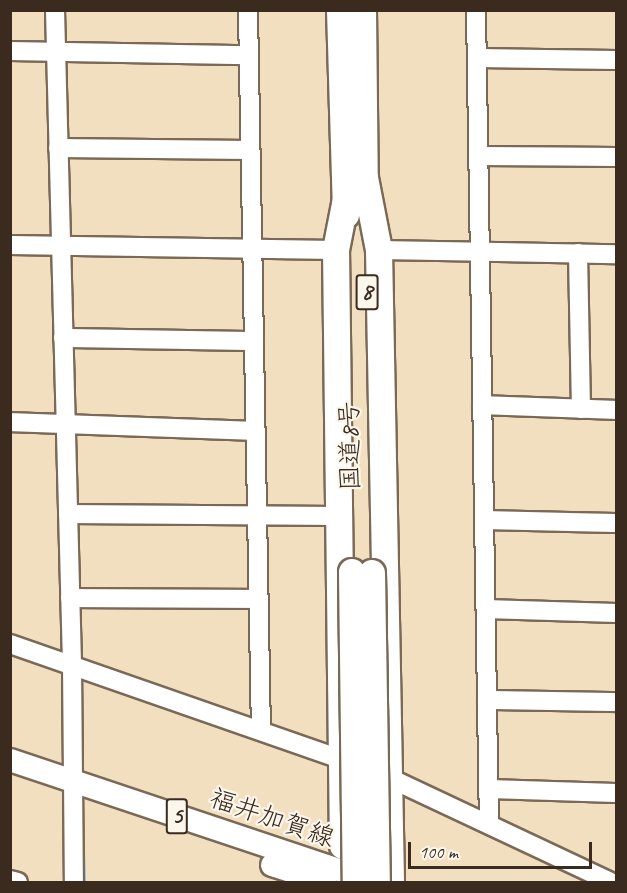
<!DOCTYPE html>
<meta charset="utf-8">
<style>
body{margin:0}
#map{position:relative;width:627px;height:893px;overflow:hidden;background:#f2dfc0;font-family:Caveat,"Klee One",sans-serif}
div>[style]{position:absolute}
.stream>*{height:4px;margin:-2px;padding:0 2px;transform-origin:2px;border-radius:2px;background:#7ab9ee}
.roads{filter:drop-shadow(2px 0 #7b6957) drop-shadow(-2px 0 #7b6957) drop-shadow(0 2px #7b6957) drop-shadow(0 -2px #7b6957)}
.minor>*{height:18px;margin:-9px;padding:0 9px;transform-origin:9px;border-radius:9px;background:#fff}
.major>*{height:22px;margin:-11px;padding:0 11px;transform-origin:11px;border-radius:11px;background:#fff}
.highway>*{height:26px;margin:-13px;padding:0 13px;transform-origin:13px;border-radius:13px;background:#fff}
.bridges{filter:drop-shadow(2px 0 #7b6957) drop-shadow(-2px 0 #7b6957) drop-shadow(0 2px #7b6957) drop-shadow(0 -2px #7b6957)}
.highway-bridge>*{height:26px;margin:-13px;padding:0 13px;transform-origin:13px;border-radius:13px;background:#fff}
span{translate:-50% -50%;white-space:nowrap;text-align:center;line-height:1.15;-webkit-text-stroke:4.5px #fbf7ec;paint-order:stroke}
.shield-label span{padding:2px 4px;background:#fbf7ec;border:2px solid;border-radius:4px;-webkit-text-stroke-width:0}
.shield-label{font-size:24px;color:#3b2a1e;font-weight:700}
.street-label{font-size:26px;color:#3b2a1e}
.frame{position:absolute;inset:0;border:12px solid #3b2a1e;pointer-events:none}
.scale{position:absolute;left:408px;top:842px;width:184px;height:27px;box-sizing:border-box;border:3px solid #3b2a1e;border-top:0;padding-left:8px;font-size:18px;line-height:21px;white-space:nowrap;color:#3b2a1e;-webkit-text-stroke:4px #fbf7ec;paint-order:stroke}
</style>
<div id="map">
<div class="stream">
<i style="left:82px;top:820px;width:62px;rotate:88.2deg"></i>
</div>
<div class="roads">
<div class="minor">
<i style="left:55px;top:10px;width:654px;rotate:88.51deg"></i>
<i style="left:72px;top:664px;width:218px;rotate:89.5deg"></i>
<i style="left:248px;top:10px;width:721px;rotate:88.97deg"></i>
<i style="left:476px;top:10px;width:814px;rotate:89.09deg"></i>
<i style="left:10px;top:51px;width:239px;rotate:1deg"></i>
<i style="left:478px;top:58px;width:138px;rotate:0.8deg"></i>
<i style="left:58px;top:148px;width:192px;rotate:0.6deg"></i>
<i style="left:479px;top:156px;width:137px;rotate:0.4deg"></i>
<i style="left:10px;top:245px;width:326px;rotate:0.9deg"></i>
<i style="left:379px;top:250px;width:237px;rotate:1deg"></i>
<i style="left:578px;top:253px;width:156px;rotate:88.9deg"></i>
<i style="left:63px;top:338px;width:191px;rotate:0.9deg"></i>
<i style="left:482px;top:405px;width:134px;rotate:2.1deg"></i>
<i style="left:10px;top:422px;width:245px;rotate:2.1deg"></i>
<i style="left:68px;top:514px;width:270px;rotate:0.4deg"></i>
<i style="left:484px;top:520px;width:132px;rotate:1.3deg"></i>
<i style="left:70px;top:598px;width:188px;rotate:0.3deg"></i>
<i style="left:486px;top:609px;width:130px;rotate:1.8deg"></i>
<i style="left:10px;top:644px;width:362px;rotate:19.2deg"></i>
<i style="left:487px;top:700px;width:129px;rotate:0.9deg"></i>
<i style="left:381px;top:774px;width:253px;rotate:25.2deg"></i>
<i style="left:489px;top:789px;width:127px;rotate:1.8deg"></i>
<i style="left:10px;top:880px;width:8px;rotate:14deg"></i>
</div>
<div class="major">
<i style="left:10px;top:760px;width:352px;rotate:18.5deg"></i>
<i style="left:272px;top:865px;width:56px;rotate:17.8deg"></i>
</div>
<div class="highway">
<i style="left:340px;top:10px;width:205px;rotate:88.3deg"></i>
<i style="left:363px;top:10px;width:183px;rotate:89.4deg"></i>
<i style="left:365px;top:178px;width:73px;rotate:79deg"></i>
<i style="left:379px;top:250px;width:632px;rotate:88.91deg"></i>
<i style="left:343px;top:846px;width:596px;rotate:-90.67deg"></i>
<i style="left:336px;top:250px;width:52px;rotate:-78.9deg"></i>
</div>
</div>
<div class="bridges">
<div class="highway-bridge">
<i style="left:352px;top:572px;width:310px;rotate:89.3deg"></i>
<i style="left:372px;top:573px;width:309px;rotate:89.1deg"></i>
</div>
</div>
<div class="shield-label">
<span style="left:367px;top:292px">8</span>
<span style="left:177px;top:816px">5</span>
</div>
<div class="street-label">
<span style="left:350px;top:446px;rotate:-91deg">国道8号</span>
<span style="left:272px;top:818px;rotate:19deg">福井加賀線</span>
</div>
<div class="frame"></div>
<div class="scale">100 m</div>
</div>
